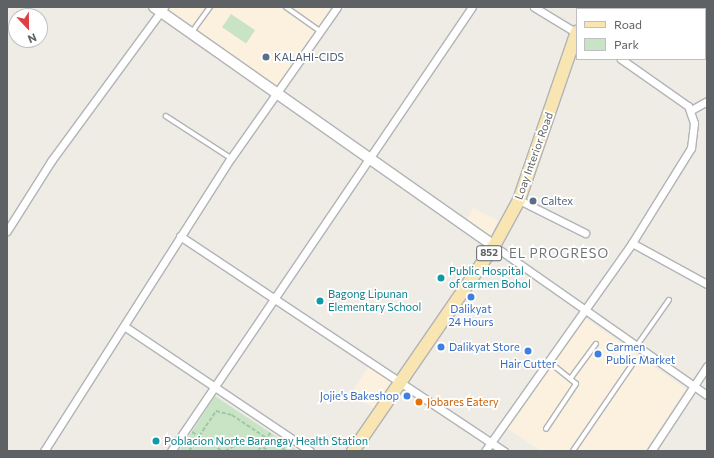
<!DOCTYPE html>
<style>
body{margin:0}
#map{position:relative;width:714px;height:458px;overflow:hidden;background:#efece6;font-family:Commissioner,sans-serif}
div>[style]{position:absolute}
.commercial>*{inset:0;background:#fcf1df;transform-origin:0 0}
.green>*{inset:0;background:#c9e4c5;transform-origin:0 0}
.path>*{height:1.5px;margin-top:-0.75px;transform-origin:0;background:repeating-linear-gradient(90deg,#a0c7a6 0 4px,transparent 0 6px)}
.roads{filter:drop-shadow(1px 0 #b1b4b7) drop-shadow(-1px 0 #b1b4b7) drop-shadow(0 1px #b1b4b7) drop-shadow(0 -1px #b1b4b7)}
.lane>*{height:3.5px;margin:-1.75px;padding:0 1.75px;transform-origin:1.75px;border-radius:1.75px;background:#fff}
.street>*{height:7px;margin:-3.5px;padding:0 3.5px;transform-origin:3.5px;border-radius:3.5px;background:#fff}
.secondary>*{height:10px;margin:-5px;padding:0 5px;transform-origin:5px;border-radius:5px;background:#fff}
.primary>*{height:12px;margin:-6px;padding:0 6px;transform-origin:6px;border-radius:6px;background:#f9e5b1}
.dots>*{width:11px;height:11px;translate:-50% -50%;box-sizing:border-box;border:2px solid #fff;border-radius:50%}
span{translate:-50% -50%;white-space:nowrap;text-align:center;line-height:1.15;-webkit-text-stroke:3.5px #fff;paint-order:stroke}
.shield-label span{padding:1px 3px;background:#fff;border:1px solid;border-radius:3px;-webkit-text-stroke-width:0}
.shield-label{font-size:10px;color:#5e6265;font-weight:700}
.service-label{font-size:11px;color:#4e5e75}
.left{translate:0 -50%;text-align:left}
.street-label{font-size:11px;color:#5e6265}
.culture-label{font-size:11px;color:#0d838f}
.shop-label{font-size:11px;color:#366cbe}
.right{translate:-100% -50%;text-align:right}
.food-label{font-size:11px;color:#c56008}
.quarter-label{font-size:13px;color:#6f7477;letter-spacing:1px}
.frame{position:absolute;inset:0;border:8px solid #5e6265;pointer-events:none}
.legend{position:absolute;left:576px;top:8px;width:130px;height:52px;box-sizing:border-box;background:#fff;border:1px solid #bfc0c1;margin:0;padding:5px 7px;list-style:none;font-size:12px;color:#5e6265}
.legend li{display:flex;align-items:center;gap:8px;height:20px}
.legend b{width:20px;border:1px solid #bfc0c1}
.north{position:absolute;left:8px;top:8px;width:40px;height:40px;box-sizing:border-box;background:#fff;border:1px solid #bfc0c1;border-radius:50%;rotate:158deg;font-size:11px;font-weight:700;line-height:16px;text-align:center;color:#5e6265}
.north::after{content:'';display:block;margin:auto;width:14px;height:18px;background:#dd3f45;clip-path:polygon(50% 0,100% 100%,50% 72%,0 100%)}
</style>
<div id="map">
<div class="commercial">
<i style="clip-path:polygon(171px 7px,332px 7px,276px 87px,168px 11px)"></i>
<i style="left:473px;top:208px;width:28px;height:16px;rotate:27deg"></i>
<i style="clip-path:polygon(585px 318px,686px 389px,645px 451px,541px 451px,507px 428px)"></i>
<i style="left:370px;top:364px;width:31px;height:35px;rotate:33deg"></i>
</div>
<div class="green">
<i style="left:231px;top:14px;width:29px;height:16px;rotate:34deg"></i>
<i style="clip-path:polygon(215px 396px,298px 451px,179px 451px)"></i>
</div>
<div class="path">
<i style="left:302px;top:7px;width:8px"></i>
<i style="left:192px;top:432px;width:36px;rotate:32deg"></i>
<i style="left:189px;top:451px;width:48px;rotate:-56deg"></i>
<i style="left:216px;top:411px;width:16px;rotate:14deg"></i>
<i style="left:232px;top:415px;width:65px;rotate:33.7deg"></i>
<i style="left:225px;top:451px;width:21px;rotate:-28deg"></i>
<i style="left:244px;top:441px;width:9px"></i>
<i style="left:253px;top:441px;width:19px;rotate:32deg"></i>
<i style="left:258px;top:451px;width:22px;rotate:-56deg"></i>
</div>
<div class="roads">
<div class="lane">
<i style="left:286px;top:7px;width:42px;rotate:35.2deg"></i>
<i style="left:192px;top:32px;width:31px;rotate:-54deg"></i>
<i style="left:166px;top:116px;width:77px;rotate:32.9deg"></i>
<i style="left:636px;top:347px;width:57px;rotate:-54.9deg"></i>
<i style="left:571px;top:378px;width:42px;rotate:-53.7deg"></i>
<i style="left:546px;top:429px;width:54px;rotate:-56.3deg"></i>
<i style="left:576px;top:384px;width:36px;rotate:-141deg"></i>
<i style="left:573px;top:451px;width:108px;rotate:-55.6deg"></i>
</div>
<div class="street">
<i style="left:534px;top:7px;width:50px;rotate:31.2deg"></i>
<i style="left:691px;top:110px;width:18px;rotate:-29deg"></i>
<i style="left:519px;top:200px;width:74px;rotate:26.6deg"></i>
<i style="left:7px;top:231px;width:83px;rotate:-57.8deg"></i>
<i style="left:51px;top:161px;width:191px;rotate:-53.7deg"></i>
<i style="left:180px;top:236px;width:389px;rotate:33.6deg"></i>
<i style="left:632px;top:243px;width:85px;rotate:28.7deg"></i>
<i style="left:494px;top:246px;width:260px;rotate:35deg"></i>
<i style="left:124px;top:326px;width:224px;rotate:33.9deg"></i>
<i style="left:44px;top:451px;width:348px;rotate:-57.5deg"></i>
<i style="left:231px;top:158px;width:184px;rotate:-54.9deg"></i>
<i style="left:171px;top:451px;width:536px;rotate:-55.87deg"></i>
<i style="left:485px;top:451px;width:255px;rotate:-54.7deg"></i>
<i style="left:632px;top:243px;width:112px;rotate:-58.2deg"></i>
<i style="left:691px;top:148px;width:25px;rotate:-83deg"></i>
<i style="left:694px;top:123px;width:18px;rotate:-109deg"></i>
<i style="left:688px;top:106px;width:82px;rotate:-145deg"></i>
<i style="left:651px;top:451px;width:102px;rotate:-56.6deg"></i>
</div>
<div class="secondary">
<i style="left:154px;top:7px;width:416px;rotate:35.1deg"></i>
</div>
<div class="primary">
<i style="left:586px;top:9px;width:2px;rotate:-63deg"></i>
<i style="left:353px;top:451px;width:249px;rotate:-55.5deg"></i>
<i style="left:494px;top:246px;width:52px;rotate:-61.5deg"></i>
<i style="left:519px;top:200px;width:178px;rotate:-71deg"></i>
</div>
</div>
<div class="dots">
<i style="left:266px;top:57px;background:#5c6f8a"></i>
<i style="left:533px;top:201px;background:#5c6f8a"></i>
<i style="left:441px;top:278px;background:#0f9aa8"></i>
<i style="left:471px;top:297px;background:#3f7fe0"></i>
<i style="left:320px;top:301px;background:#0f9aa8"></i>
<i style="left:441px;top:347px;background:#3f7fe0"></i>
<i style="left:528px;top:351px;background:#3f7fe0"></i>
<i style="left:598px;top:354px;background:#3f7fe0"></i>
<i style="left:407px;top:396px;background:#3f7fe0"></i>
<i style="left:419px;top:402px;background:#e8710a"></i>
<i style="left:156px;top:441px;background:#0f9aa8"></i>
</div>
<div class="shield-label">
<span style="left:489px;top:253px">852</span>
</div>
<div class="service-label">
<span class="left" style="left:274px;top:57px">KALAHI-CIDS</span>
<span class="left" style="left:541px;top:201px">Caltex</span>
</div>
<div class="street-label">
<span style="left:534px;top:156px;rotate:-70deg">Loay Interior Road</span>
</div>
<div class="culture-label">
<span class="left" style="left:449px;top:278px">Public Hospital<br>of carmen Bohol</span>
<span class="left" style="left:328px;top:301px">Bagong Lipunan<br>Elementary School</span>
<span class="left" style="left:164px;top:441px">Poblacion Norte Barangay Health Station</span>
</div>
<div class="shop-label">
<span style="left:471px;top:316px">Dalikyat<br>24 Hours</span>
<span class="left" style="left:449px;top:347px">Dalikyat Store</span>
<span class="left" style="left:606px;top:354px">Carmen<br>Public Market</span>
<span style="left:528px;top:364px">Hair Cutter</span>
<span class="right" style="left:399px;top:396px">Jojie's Bakeshop</span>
</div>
<div class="food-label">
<span class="left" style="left:427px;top:402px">Jobares Eatery</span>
</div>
<div class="quarter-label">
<span style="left:559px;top:253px">EL PROGRESO</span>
</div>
<div class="frame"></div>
<ul class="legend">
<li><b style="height:5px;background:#f9e5b1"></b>Road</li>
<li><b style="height:11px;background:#c9e4c5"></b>Park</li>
</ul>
<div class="north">N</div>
</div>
